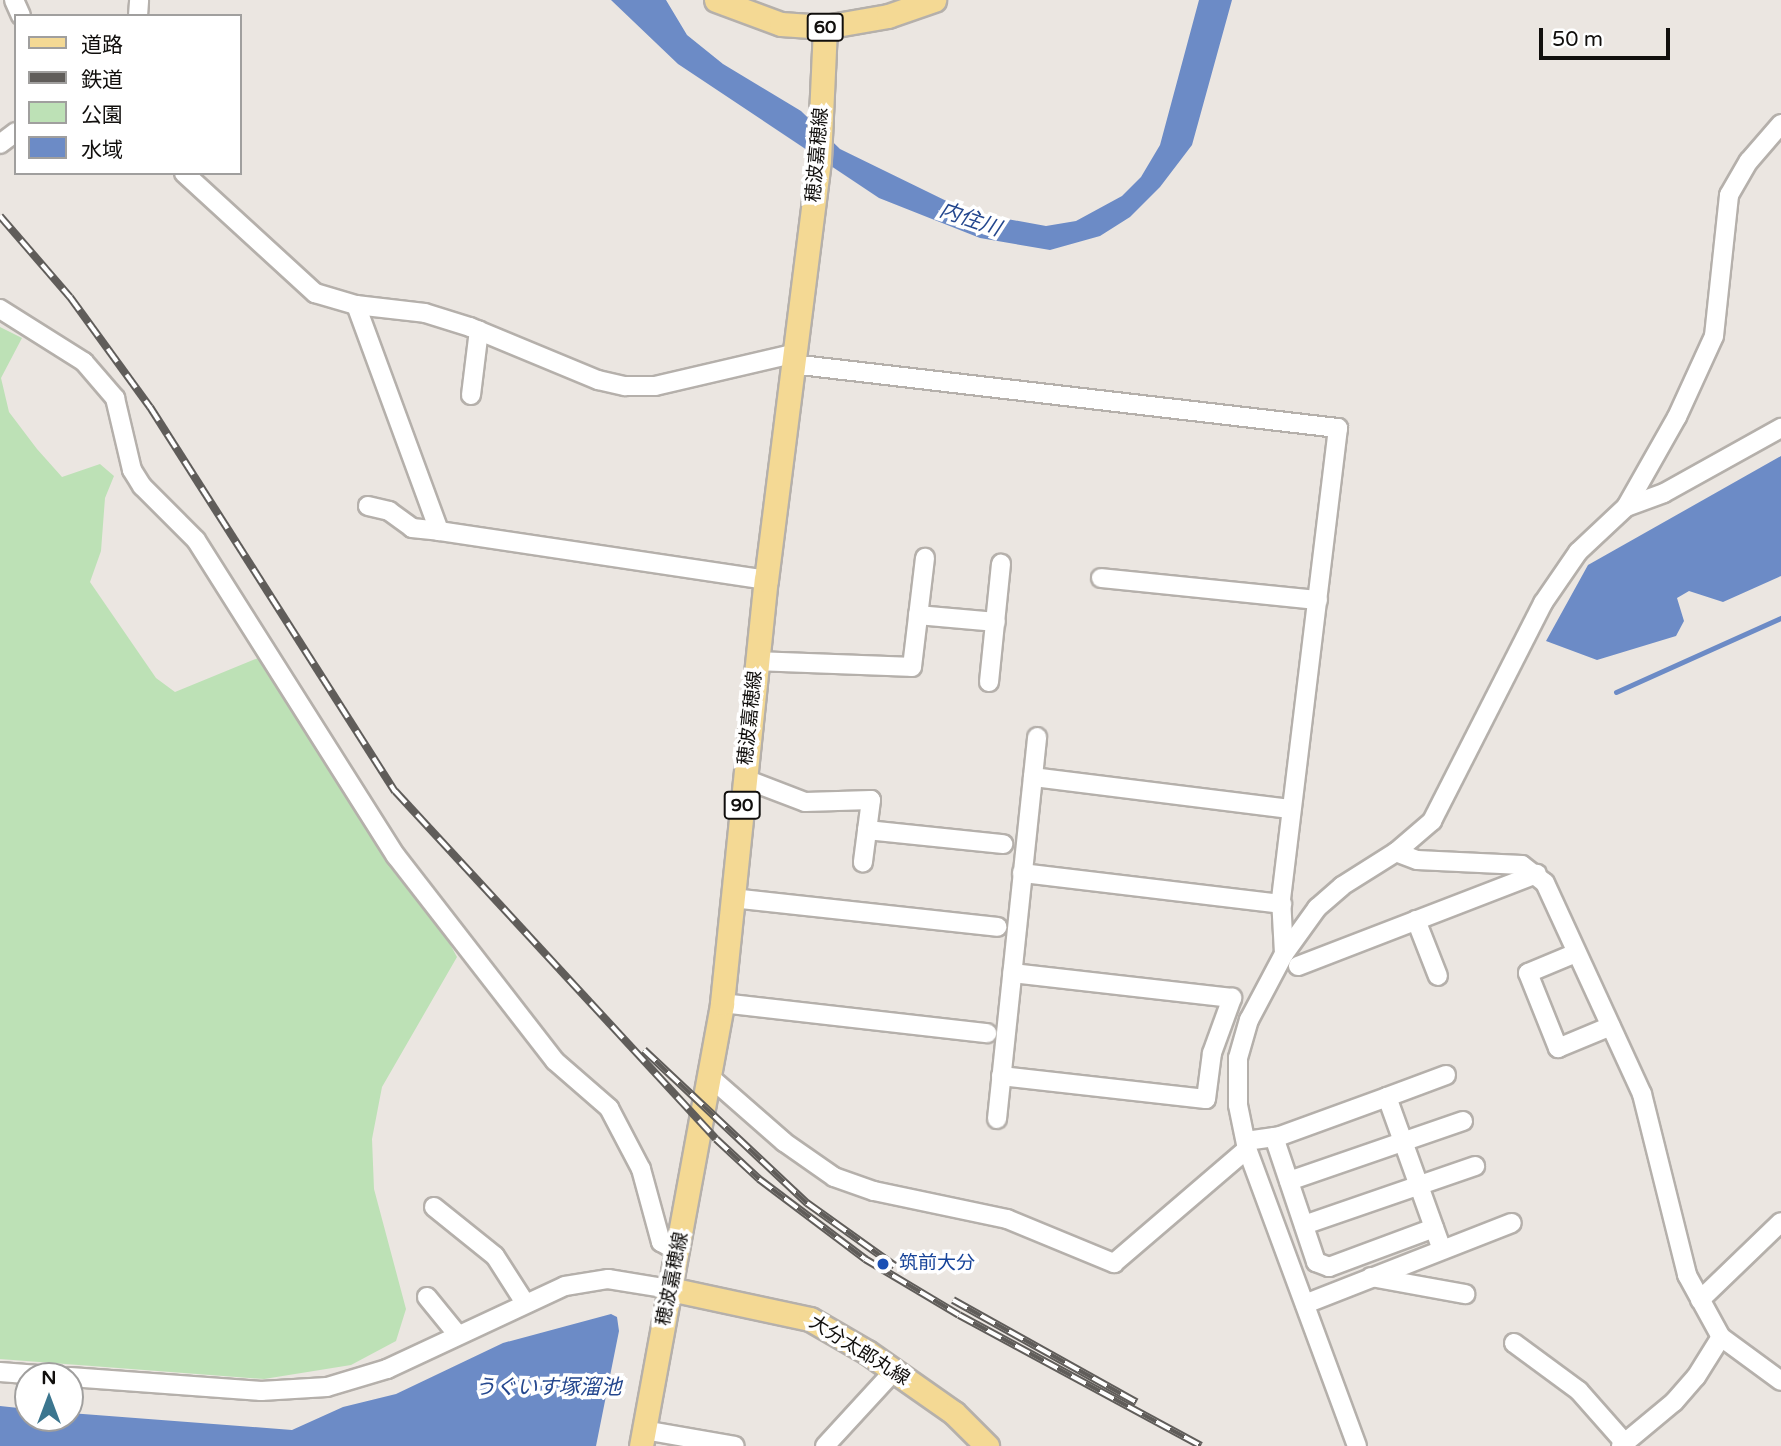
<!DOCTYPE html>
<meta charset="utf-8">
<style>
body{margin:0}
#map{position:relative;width:1781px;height:1446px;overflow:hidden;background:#ebe6e1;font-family:"Varela Round","Noto Sans JP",sans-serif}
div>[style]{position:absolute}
.green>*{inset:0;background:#bde1b6}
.water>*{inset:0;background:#6c8bc6}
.stream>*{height:5px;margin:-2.5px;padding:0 2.5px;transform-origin:2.5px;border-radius:2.5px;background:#6c8bc6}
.roads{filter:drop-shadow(2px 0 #b5b0ab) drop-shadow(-2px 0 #b5b0ab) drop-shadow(0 2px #b5b0ab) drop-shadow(0 -2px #b5b0ab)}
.minor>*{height:18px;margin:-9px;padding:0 9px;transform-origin:9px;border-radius:9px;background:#fff}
.major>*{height:23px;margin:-11.5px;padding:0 11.5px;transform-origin:11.5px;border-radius:11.5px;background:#f4d994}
.rail>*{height:8px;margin-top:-4px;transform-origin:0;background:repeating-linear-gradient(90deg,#fff 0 16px,#605d5a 0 32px);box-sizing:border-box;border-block:2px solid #605d5a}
.dots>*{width:19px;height:19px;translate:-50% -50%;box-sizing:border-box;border:4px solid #fff;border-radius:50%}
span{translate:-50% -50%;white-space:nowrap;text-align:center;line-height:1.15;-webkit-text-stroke:7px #fff;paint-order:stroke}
.shield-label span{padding:2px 5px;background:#fff;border:2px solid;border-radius:5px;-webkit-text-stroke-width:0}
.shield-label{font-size:18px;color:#110f0d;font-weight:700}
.street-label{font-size:19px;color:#110f0d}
.transit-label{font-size:19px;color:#164399}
.left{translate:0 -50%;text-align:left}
.water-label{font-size:21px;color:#24478e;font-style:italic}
.legend{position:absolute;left:14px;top:14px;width:228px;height:161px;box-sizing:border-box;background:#fff;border:2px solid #a09f9e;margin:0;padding:9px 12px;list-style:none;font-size:21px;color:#110f0d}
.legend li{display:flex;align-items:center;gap:14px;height:35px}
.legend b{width:35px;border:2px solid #a09f9e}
.north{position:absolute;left:14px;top:1362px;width:70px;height:70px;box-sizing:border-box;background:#fff;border:2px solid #a09f9e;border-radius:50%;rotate:0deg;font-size:19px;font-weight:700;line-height:28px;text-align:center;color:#110f0d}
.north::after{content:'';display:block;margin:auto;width:24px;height:32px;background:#3c768f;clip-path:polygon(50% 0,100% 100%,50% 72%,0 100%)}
.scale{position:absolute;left:1539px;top:28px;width:131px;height:32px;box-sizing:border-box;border:4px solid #110f0d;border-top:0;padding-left:9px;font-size:21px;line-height:24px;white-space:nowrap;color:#110f0d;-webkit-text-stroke:5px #fff;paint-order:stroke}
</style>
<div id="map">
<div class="green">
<i style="clip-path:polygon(0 327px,22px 338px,1px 378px,9px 412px,37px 449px,62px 477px,100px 464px,114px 476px,105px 498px,101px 551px,90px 582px,156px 678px,175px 692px,258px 658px,385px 855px,437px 920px,457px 957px,382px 1087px,372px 1139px,374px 1189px,406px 1309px,396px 1341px,351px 1365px,264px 1379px,0 1359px)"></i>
</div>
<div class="water">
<i style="clip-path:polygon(611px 0,666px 0,687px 35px,723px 64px,801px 111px,840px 149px,969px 212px,1046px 226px,1076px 221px,1122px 196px,1141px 177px,1160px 145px,1199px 0,1232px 0,1192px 145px,1160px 187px,1130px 217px,1100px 236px,1050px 250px,980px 238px,879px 198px,678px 64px)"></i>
<i style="clip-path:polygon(1781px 456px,1781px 576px,1723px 602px,1689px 591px,1677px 598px,1684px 621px,1676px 636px,1597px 660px,1546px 641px,1588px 565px)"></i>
<i style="clip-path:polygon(611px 1314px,617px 1317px,619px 1331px,596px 1446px,0 1446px,0 1406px,28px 1409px,28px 1418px,70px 1418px,70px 1413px,292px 1430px,343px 1407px,396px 1394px,503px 1343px)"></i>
</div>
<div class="stream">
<i style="left:1616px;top:692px;width:181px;rotate:-24.2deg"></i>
</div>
<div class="roads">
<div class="minor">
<i style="left:14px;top:0;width:17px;rotate:66deg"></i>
<i style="left:138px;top:16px;width:16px;rotate:-86deg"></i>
<i style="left:0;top:144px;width:20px;rotate:-37deg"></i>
<i style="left:184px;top:173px;width:178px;rotate:42.5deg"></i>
<i style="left:315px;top:293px;width:43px;rotate:16.3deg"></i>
<i style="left:356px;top:305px;width:69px;rotate:6.6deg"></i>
<i style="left:425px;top:313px;width:47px;rotate:17.3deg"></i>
<i style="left:470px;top:327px;width:139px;rotate:22.5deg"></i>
<i style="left:598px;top:380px;width:28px;rotate:13deg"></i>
<i style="left:625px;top:386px;width:30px"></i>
<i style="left:655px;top:386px;width:142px;rotate:-13.1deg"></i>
<i style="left:356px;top:305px;width:241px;rotate:69.8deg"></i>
<i style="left:439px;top:531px;width:331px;rotate:8.5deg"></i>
<i style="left:0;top:309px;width:99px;rotate:32.2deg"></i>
<i style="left:84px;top:362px;width:48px;rotate:49.3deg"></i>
<i style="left:115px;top:398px;width:74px;rotate:76.7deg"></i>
<i style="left:132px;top:470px;width:19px;rotate:58deg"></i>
<i style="left:142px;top:486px;width:76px;rotate:45deg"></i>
<i style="left:196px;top:540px;width:374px;rotate:57.7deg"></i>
<i style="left:396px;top:856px;width:259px;rotate:52.2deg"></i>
<i style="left:555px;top:1061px;width:72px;rotate:41deg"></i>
<i style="left:609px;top:1108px;width:69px;rotate:62.3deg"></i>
<i style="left:641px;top:1169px;width:76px;rotate:74.7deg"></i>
<i style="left:661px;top:1242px;width:20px;rotate:30deg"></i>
<i style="left:792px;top:364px;width:550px;rotate:6.69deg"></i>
<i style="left:1338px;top:428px;width:473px;rotate:96.9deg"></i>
<i style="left:1281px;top:898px;width:56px;rotate:86.9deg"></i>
<i style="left:471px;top:395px;width:65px;rotate:-83deg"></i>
<i style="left:368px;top:506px;width:22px;rotate:13deg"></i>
<i style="left:389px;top:511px;width:29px;rotate:36deg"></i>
<i style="left:412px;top:528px;width:27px;rotate:6deg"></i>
<i style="left:1626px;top:507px;width:40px;rotate:-20.2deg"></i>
<i style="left:1664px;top:493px;width:134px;rotate:-29.1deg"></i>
<i style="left:1101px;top:578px;width:218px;rotate:5.8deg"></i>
<i style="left:918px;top:615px;width:78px;rotate:5.1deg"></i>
<i style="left:757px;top:661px;width:155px;rotate:2.2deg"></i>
<i style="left:912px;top:667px;width:110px;rotate:-83.2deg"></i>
<i style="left:989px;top:682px;width:119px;rotate:-84.2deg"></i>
<i style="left:1033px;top:777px;width:260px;rotate:7.1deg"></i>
<i style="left:745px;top:779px;width:64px;rotate:21deg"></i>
<i style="left:805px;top:802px;width:66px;rotate:-1.7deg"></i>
<i style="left:871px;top:800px;width:63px;rotate:97.4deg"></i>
<i style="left:867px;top:830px;width:137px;rotate:5.9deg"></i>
<i style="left:1396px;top:852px;width:22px;rotate:21deg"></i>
<i style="left:1417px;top:860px;width:105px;rotate:2.7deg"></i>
<i style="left:1522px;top:865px;width:29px;rotate:38deg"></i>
<i style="left:1545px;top:883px;width:232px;rotate:65.3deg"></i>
<i style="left:1642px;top:1094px;width:187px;rotate:76deg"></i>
<i style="left:1687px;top:1275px;width:71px;rotate:61.3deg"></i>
<i style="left:1721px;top:1337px;width:74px;rotate:36.3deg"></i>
<i style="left:1022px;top:873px;width:262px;rotate:6.8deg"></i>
<i style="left:732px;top:898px;width:267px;rotate:6.2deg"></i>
<i style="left:1416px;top:920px;width:60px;rotate:68.6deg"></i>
<i style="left:1576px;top:953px;width:52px;rotate:157.4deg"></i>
<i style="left:1528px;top:973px;width:81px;rotate:68.2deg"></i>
<i style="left:1558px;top:1048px;width:57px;rotate:-22.5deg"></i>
<i style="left:1298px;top:966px;width:256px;rotate:-21.1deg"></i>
<i style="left:722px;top:1003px;width:267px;rotate:6.5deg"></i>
<i style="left:1001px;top:1076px;width:206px;rotate:6.4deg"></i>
<i style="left:1206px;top:1099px;width:46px;rotate:-82.6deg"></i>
<i style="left:1212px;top:1053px;width:59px;rotate:-70deg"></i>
<i style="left:1232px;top:998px;width:221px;rotate:-173.5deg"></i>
<i style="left:711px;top:1078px;width:97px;rotate:41.2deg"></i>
<i style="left:784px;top:1142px;width:61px;rotate:35deg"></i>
<i style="left:834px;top:1177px;width:42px;rotate:19.3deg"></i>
<i style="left:874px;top:1191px;width:136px;rotate:11.9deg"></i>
<i style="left:1007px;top:1219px;width:116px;rotate:22.4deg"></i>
<i style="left:1114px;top:1263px;width:175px;rotate:-40.6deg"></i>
<i style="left:1387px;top:1097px;width:63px;rotate:-20.4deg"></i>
<i style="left:997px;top:1119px;width:384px;rotate:-84deg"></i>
<i style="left:1274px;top:1137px;width:132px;rotate:71.4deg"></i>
<i style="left:1316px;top:1262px;width:14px;rotate:21deg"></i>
<i style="left:1329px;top:1267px;width:112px;rotate:-20.4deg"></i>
<i style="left:1246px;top:1141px;width:34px;rotate:-8deg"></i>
<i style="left:1280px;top:1136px;width:114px;rotate:-20deg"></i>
<i style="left:1387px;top:1097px;width:159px;rotate:70.2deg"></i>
<i style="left:1289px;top:1181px;width:184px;rotate:-19deg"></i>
<i style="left:434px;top:1207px;width:78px;rotate:38.8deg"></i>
<i style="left:495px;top:1256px;width:56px;rotate:57.4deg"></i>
<i style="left:1304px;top:1225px;width:181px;rotate:-19deg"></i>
<i style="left:1371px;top:1277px;width:96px;rotate:10.3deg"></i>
<i style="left:427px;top:1297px;width:49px;rotate:50.8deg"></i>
<i style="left:1700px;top:1300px;width:112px;rotate:-43.9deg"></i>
<i style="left:1305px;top:1304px;width:222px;rotate:-21.4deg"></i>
<i style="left:1514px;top:1343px;width:81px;rotate:36.4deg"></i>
<i style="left:1579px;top:1391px;width:69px;rotate:48.5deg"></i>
<i style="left:0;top:1372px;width:52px;rotate:4.4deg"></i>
<i style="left:70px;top:1377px;width:192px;rotate:4.2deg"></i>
<i style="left:261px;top:1391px;width:66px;rotate:-3.5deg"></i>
<i style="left:327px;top:1387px;width:63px;rotate:-16.7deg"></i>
<i style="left:387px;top:1369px;width:196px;rotate:-25deg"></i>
<i style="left:565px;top:1286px;width:44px;rotate:-9.2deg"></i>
<i style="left:608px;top:1279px;width:63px;rotate:9.2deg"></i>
<i style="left:644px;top:1430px;width:92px;rotate:10deg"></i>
<i style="left:825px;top:1446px;width:102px;rotate:-47.4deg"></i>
<i style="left:1357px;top:1446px;width:317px;rotate:-110.3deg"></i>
<i style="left:1247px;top:1149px;width:45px;rotate:-101.6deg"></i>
<i style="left:1238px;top:1105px;width:47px;rotate:-90deg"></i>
<i style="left:1238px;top:1058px;width:40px;rotate:-74deg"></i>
<i style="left:1249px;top:1020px;width:75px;rotate:-62.1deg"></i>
<i style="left:1284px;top:954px;width:57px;rotate:-54.3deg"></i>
<i style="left:1317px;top:908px;width:33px;rotate:-41deg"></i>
<i style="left:1342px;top:886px;width:64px;rotate:-32.2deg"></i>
<i style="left:1396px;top:852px;width:48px;rotate:-40.7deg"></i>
<i style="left:1432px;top:821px;width:245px;rotate:-63deg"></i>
<i style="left:1543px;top:603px;width:62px;rotate:-55.5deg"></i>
<i style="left:1578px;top:552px;width:66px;rotate:-43.2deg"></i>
<i style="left:1626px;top:507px;width:103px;rotate:-60.5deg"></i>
<i style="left:1677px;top:417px;width:89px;rotate:-65.4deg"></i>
<i style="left:1714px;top:336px;width:142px;rotate:-83.9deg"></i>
<i style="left:1729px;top:195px;width:39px;rotate:-60deg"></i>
<i style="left:1749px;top:161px;width:49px;rotate:-49.1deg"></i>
<i style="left:1621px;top:1446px;width:69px;rotate:-39.7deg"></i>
<i style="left:1674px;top:1402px;width:33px;rotate:-49deg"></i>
<i style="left:1696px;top:1377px;width:47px;rotate:-58deg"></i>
</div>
<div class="major">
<i style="left:716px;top:0;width:69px;rotate:20.3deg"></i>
<i style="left:781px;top:24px;width:44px;rotate:3.9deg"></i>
<i style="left:825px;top:27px;width:64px;rotate:-9.9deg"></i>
<i style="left:888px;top:16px;width:49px;rotate:-19.2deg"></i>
<i style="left:670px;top:1289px;width:143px;rotate:12.1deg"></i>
<i style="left:810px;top:1319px;width:66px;rotate:30.1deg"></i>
<i style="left:867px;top:1352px;width:106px;rotate:35deg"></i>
<i style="left:954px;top:1413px;width:47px;rotate:45deg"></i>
<i style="left:641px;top:1446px;width:450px;rotate:-79.6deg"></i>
<i style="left:722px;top:1003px;width:425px;rotate:-84.1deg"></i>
<i style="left:766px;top:580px;width:423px;rotate:-82.8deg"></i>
<i style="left:819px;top:160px;width:133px;rotate:-87.4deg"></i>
</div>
</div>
<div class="rail">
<i style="left:0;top:216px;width:107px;rotate:49.2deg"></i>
<i style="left:70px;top:297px;width:136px;rotate:54deg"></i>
<i style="left:150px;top:407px;width:456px;rotate:57.5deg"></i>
<i style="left:395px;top:791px;width:473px;rotate:47.3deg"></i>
<i style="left:716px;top:1139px;width:59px;rotate:42.9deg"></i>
<i style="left:759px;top:1179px;width:133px;rotate:37deg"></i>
<i style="left:865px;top:1259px;width:109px;rotate:30.8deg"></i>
<i style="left:959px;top:1315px;width:275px;rotate:28.4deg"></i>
<i style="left:644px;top:1050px;width:224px;rotate:43.2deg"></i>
<i style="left:807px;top:1203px;width:108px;rotate:35.6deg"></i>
<i style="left:953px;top:1300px;width:210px;rotate:29.1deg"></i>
</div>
<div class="dots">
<i style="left:883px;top:1264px;background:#1a4fb4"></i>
</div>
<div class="shield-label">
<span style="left:825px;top:27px">60</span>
<span style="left:742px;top:805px">90</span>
</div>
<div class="street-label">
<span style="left:818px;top:155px;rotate:-85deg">穂波嘉穂線</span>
<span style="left:751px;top:718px;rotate:-84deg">穂波嘉穂線</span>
<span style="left:673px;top:1279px;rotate:-79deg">穂波嘉穂線</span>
<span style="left:859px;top:1351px;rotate:32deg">大分太郎丸線</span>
</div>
<div class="transit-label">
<span class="left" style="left:899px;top:1264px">筑前大分</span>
</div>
<div class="water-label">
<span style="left:970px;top:220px;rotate:19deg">内住川</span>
<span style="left:548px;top:1388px">うぐいす塚溜池</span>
</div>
<ul class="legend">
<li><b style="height:9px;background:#f4d994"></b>道路</li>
<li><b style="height:9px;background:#605d5a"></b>鉄道</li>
<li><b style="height:19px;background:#bde1b6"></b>公園</li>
<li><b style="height:19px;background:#6c8bc6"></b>水域</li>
</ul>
<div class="north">N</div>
<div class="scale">50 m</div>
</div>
